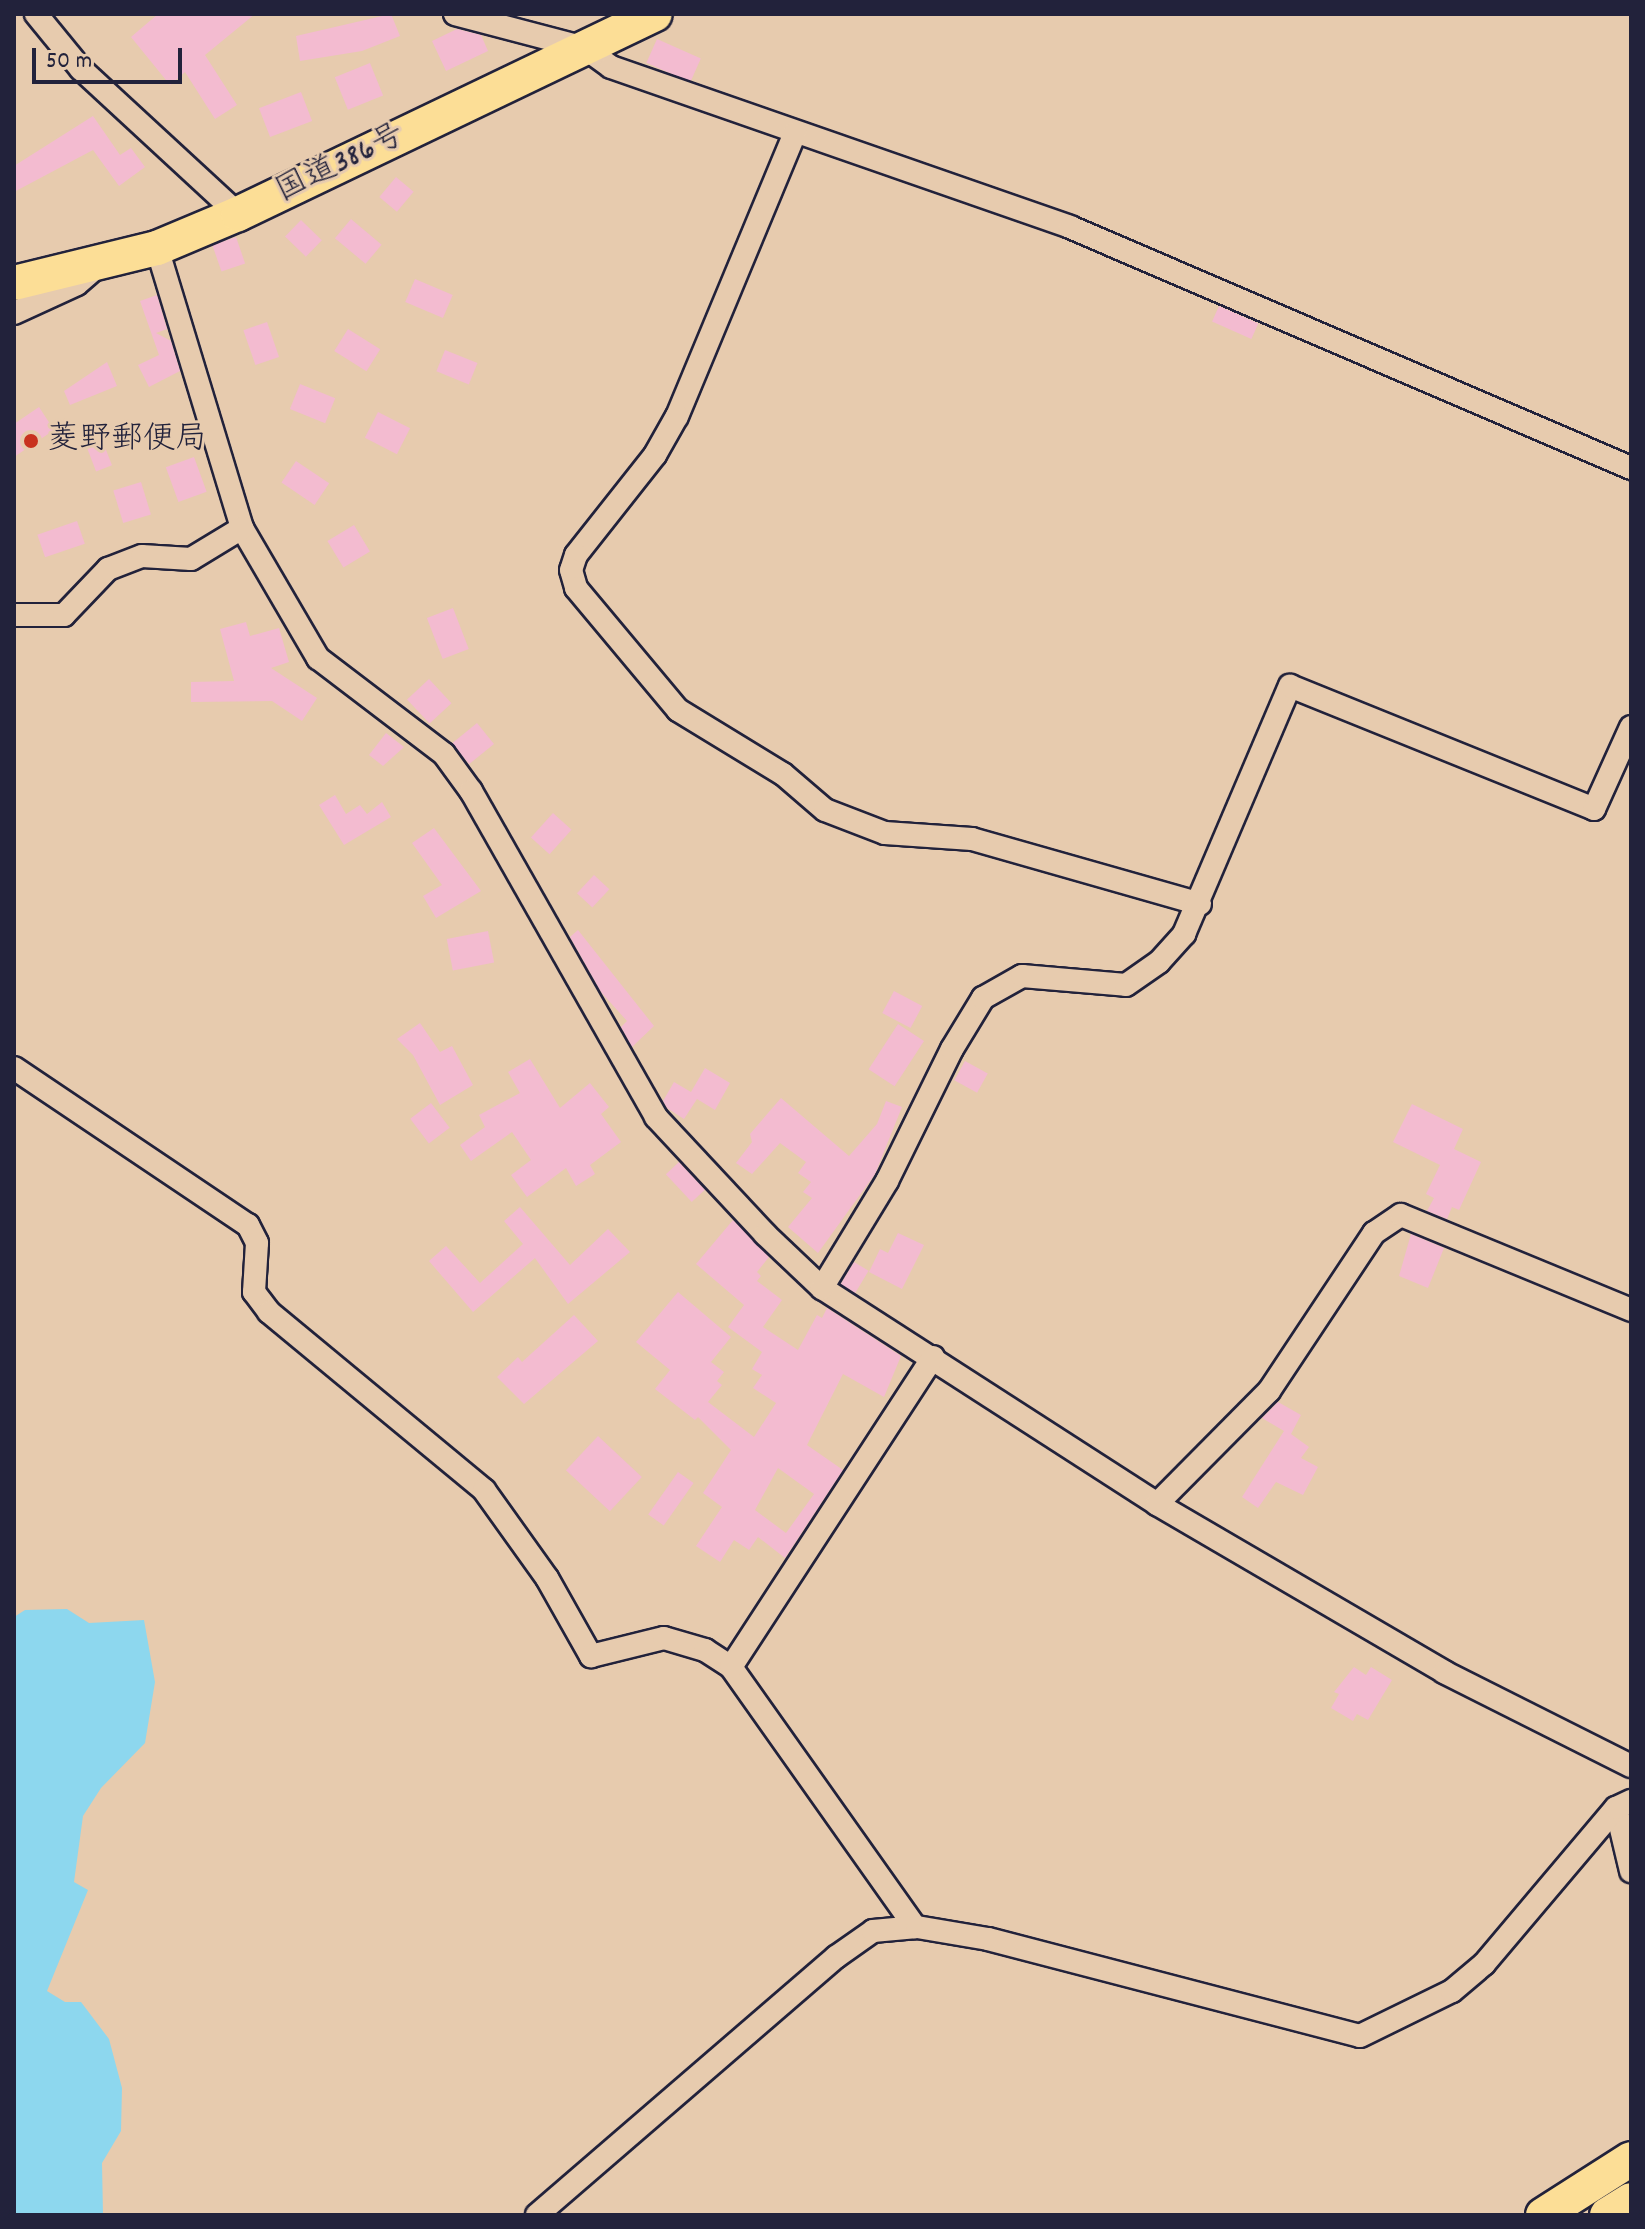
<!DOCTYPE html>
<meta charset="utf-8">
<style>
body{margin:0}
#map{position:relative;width:1645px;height:2229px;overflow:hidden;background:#e7cbae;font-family:Dekko,"Klee One",sans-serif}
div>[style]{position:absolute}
.water>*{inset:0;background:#8dd7ee}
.building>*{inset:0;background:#f3bbd0;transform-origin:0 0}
.roads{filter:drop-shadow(2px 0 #22223b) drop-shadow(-2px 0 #22223b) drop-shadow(0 2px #22223b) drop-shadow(0 -2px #22223b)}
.minor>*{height:22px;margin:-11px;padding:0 11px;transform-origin:11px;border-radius:11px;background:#e7cbae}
.highway>*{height:34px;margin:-17px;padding:0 17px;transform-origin:17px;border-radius:17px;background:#fcde96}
.dots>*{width:22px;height:22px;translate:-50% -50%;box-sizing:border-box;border:4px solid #e7cbae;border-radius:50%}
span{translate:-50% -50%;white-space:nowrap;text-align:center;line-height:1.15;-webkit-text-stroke:6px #e7cbae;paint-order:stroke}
.street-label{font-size:32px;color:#22223b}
.poi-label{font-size:32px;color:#22223b}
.left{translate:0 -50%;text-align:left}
.frame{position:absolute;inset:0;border:16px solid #22223b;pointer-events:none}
.scale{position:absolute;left:32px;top:48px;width:150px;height:36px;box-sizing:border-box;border:4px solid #22223b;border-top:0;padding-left:10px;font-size:24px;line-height:28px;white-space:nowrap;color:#22223b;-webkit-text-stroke:6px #e7cbae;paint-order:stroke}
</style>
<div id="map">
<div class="water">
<i style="clip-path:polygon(67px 1609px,89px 1623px,144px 1620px,155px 1682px,145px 1743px,101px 1788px,83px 1816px,74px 1882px,88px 1890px,47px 1991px,65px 2002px,81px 2002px,109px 2039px,122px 2088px,121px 2131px,102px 2163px,103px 2215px,14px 2215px,14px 1617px,25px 1610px)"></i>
</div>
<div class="building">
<i style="clip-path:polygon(158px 14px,255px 14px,205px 55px,237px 105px,215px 119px,185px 72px,170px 85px,131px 37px)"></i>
<i style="clip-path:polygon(391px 14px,400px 36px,362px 51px,300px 61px,296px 36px)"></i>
<i style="clip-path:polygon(457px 29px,481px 35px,488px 51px,446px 71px,432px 41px)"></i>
<i style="left:657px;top:39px;width:48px;height:26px;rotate:24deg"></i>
<i style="left:370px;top:63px;width:35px;height:38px;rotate:68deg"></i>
<i style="left:301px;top:92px;width:31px;height:45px;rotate:69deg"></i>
<i style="clip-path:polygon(93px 116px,120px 155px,131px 148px,145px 167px,119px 186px,93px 150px,14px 192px,14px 166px)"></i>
<i style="left:396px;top:177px;width:23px;height:26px;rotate:40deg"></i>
<i style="left:351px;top:219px;width:40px;height:25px;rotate:40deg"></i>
<i style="left:301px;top:220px;width:29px;height:23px;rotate:44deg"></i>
<i style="left:236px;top:237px;width:28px;height:25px;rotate:71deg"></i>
<i style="left:415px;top:279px;width:41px;height:25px;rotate:23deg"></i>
<i style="clip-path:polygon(157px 295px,167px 329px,156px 333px,171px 341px,180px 371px,149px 387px,138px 365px,159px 355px,140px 301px)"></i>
<i style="left:1219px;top:306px;width:43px;height:17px;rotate:24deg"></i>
<i style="left:267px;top:322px;width:37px;height:25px;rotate:71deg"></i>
<i style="left:348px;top:329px;width:38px;height:26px;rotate:32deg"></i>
<i style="left:445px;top:350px;width:35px;height:23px;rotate:22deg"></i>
<i style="clip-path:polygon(107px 362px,117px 386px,70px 405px,64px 391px)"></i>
<i style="left:300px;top:384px;width:38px;height:27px;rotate:22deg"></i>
<i style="clip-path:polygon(39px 407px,54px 430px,14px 457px,14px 424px)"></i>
<i style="left:378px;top:412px;width:36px;height:29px;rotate:27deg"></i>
<i style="left:103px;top:442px;width:25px;height:17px;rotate:69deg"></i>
<i style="left:194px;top:457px;width:37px;height:30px;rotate:70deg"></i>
<i style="left:296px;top:461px;width:40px;height:26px;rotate:34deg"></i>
<i style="left:141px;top:482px;width:34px;height:29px;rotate:73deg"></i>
<i style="left:77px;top:521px;width:24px;height:42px;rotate:71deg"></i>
<i style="left:354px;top:525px;width:31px;height:31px;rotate:59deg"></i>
<i style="left:453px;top:608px;width:44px;height:28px;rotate:69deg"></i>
<i style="clip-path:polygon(246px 622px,250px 636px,279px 628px,289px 662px,271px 668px,317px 698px,302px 721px,272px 701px,191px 702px,191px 682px,234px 681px,220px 629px)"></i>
<i style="left:429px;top:679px;width:33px;height:30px;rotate:47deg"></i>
<i style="left:477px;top:723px;width:27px;height:32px;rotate:51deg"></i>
<i style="clip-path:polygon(386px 733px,404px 747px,383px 766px,369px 755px)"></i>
<i style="clip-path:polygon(335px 795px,346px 814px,360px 805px,367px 814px,382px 802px,391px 817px,344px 845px,319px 805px)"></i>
<i style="left:553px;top:813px;width:25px;height:33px;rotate:42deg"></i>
<i style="clip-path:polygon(434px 828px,481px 891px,436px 918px,423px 896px,442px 885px,412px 843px)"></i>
<i style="left:594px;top:875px;width:21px;height:25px;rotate:43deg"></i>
<i style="clip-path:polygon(578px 930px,654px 1026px,632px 1047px,621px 1027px,627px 1021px,601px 992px,570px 937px)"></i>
<i style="left:488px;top:931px;width:32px;height:42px;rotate:79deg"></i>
<i style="left:894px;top:991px;width:32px;height:25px;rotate:28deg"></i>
<i style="clip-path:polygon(420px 1023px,440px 1052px,452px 1046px,473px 1085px,440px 1105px,413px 1055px,397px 1039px)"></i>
<i style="left:898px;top:1024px;width:31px;height:54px;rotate:33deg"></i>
<i style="clip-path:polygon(530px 1059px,560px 1108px,590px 1083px,609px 1107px,601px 1114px,621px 1142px,590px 1165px,595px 1174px,576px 1186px,566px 1168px,527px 1197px,511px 1175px,531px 1160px,512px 1132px,471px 1161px,460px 1145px,485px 1127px,479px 1115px,520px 1093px,508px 1072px)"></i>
<i style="left:965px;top:1061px;width:26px;height:22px;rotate:29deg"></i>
<i style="clip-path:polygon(705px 1068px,730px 1083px,715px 1110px,697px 1099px,684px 1119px,667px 1108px,663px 1101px,674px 1082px,691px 1092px)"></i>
<i style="clip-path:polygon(781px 1098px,849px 1156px,877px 1124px,886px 1101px,902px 1107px,875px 1174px,818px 1253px,788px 1227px,812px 1198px,803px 1192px,811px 1182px,798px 1173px,806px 1162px,780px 1143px,752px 1174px,736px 1163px,752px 1142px,750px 1134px)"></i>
<i style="left:431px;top:1103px;width:31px;height:26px;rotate:53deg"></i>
<i style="clip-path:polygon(1412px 1104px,1463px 1129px,1454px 1149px,1481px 1162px,1459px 1210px,1452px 1207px,1447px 1219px,1427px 1211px,1434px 1198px,1426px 1194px,1440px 1165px,1393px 1142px)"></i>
<i style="left:679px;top:1162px;width:38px;height:18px;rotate:47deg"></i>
<i style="clip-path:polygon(520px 1207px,570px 1265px,608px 1229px,630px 1252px,568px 1304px,535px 1258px,473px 1312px,429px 1261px,446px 1246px,480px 1283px,523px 1244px,504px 1221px)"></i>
<i style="clip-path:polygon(evenodd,733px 1220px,769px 1257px,757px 1272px,761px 1276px,757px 1281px,782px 1300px,763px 1327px,798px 1350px,817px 1315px,822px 1318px,827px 1308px,901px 1356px,884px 1397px,843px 1374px,807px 1445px,843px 1470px,785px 1558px,758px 1537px,749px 1550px,734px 1540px,720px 1562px,696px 1546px,722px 1507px,703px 1493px,731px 1450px,698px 1417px,695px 1420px,655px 1389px,670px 1370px,636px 1342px,678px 1292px,731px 1337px,711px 1362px,724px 1372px,717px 1381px,722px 1385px,708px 1402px,754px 1437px,776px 1403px,753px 1388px,762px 1375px,752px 1369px,762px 1352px,728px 1327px,744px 1305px,696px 1264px,733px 1220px,778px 1468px,814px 1494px,786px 1533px,755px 1510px,778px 1468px)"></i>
<i style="clip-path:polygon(898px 1233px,924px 1245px,902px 1289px,869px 1272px,880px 1249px,888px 1253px)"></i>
<i style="clip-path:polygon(1411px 1234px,1444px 1248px,1428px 1288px,1399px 1276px)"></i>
<i style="left:854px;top:1262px;width:17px;height:26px;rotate:31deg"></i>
<i style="clip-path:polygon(574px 1315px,598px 1341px,524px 1404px,497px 1377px,518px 1357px,522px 1362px)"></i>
<i style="clip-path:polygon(1278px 1402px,1301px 1415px,1291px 1434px,1309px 1447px,1301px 1458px,1318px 1467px,1303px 1495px,1276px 1482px,1258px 1508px,1242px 1497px,1284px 1431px,1262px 1418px)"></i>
<i style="left:598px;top:1436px;width:60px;height:47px;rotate:43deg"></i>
<i style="left:678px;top:1472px;width:19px;height:52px;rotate:35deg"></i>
<i style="clip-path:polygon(1354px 1667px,1366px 1675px,1371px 1667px,1392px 1680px,1368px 1720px,1357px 1714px,1353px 1721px,1331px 1708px,1339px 1694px,1334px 1692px)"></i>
</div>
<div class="roads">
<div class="minor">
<i style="left:36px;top:14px;width:71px;rotate:50.7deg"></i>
<i style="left:81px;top:69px;width:214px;rotate:42.7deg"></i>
<i style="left:455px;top:14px;width:134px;rotate:14.7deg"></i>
<i style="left:585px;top:48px;width:32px;rotate:36deg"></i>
<i style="left:611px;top:67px;width:486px;rotate:19.2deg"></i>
<i style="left:1070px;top:227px;width:611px;rotate:23.25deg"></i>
<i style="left:795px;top:133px;width:307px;rotate:112.6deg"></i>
<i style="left:677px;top:416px;width:45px;rotate:119.4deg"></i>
<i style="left:655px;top:455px;width:127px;rotate:128.3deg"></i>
<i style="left:576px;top:555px;width:16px;rotate:108deg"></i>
<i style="left:571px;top:570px;width:19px;rotate:74deg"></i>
<i style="left:576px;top:588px;width:159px;rotate:50.1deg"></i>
<i style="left:678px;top:710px;width:123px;rotate:31.4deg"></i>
<i style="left:783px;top:774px;width:55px;rotate:40.6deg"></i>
<i style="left:825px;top:810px;width:64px;rotate:21deg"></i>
<i style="left:885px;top:833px;width:87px;rotate:3.9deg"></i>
<i style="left:972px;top:839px;width:237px;rotate:15.9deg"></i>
<i style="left:157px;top:248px;width:293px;rotate:73.1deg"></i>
<i style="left:242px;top:528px;width:151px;rotate:59.7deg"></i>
<i style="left:318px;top:658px;width:158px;rotate:37.3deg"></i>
<i style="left:444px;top:754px;width:46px;rotate:53.9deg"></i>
<i style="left:471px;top:791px;width:375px;rotate:60.4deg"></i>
<i style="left:656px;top:1117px;width:160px;rotate:47deg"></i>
<i style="left:765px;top:1234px;width:79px;rotate:43.5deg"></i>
<i style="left:822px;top:1288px;width:399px;rotate:32.8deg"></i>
<i style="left:1157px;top:1504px;width:333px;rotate:30.3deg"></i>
<i style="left:1444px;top:1672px;width:209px;rotate:26.7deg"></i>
<i style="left:14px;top:313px;width:69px;rotate:-24.7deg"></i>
<i style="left:77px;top:284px;width:21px;rotate:-41deg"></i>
<i style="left:14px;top:615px;width:50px"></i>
<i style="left:64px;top:615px;width:64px;rotate:-46.3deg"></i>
<i style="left:108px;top:569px;width:36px;rotate:-21deg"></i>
<i style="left:142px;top:556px;width:49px;rotate:3.5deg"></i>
<i style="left:191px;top:559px;width:60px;rotate:-31.3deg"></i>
<i style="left:14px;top:1068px;width:282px;rotate:33.9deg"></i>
<i style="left:248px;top:1225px;width:20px;rotate:63deg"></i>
<i style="left:257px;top:1243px;width:49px;rotate:93.5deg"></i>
<i style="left:254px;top:1292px;width:25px;rotate:53deg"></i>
<i style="left:269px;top:1312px;width:279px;rotate:39.6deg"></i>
<i style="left:484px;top:1490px;width:108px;rotate:54.4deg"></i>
<i style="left:547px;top:1578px;width:90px;rotate:60.6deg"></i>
<i style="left:591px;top:1656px;width:75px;rotate:-13.9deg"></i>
<i style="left:664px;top:1638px;width:43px;rotate:16.3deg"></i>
<i style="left:705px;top:1650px;width:31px;rotate:33deg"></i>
<i style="left:731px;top:1667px;width:319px;rotate:54.7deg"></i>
<i style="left:822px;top:1288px;width:125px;rotate:-58.7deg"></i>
<i style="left:887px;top:1181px;width:147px;rotate:-63.8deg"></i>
<i style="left:952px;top:1049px;width:60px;rotate:-58.7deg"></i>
<i style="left:983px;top:998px;width:45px;rotate:-29.4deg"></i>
<i style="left:1022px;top:976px;width:104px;rotate:4.9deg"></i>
<i style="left:1126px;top:985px;width:40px;rotate:-34.9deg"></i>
<i style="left:1159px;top:962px;width:38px;rotate:-48deg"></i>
<i style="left:1184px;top:934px;width:270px;rotate:-66.9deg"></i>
<i style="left:1290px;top:686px;width:328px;rotate:22deg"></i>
<i style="left:1594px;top:809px;width:90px;rotate:-65.7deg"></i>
<i style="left:1157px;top:1504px;width:159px;rotate:-45.3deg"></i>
<i style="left:1269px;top:1391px;width:190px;rotate:-56.4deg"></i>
<i style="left:1374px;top:1233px;width:32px;rotate:-34deg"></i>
<i style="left:1401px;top:1215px;width:249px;rotate:22.4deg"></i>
<i style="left:731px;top:1667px;width:370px;rotate:-56.9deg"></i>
<i style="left:1616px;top:1808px;width:65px;rotate:76.6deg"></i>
<i style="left:537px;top:2215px;width:395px;rotate:-40.8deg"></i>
<i style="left:836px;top:1957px;width:45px;rotate:-35.1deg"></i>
<i style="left:873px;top:1931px;width:44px;rotate:-5.2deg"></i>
<i style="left:917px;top:1927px;width:72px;rotate:9.6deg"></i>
<i style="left:988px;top:1939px;width:384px;rotate:14.6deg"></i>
<i style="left:1360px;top:2036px;width:102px;rotate:-26.1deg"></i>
<i style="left:1452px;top:1991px;width:42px;rotate:-40.2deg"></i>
<i style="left:1484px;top:1964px;width:204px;rotate:-49.8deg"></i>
<i style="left:1616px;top:1808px;width:17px;rotate:-25deg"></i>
</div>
<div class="highway">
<i style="left:14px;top:283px;width:147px;rotate:-13.8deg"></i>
<i style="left:157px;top:248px;width:88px;rotate:-22.8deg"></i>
<i style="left:238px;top:214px;width:462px;rotate:-25.6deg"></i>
<i style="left:1543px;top:2215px;width:104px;rotate:-32.5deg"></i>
<i style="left:1607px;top:2215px;width:28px;rotate:-32deg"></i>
</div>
</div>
<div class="dots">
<i style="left:31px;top:441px;background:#c8321e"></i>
</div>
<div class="street-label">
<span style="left:341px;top:165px;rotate:-26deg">国道386号</span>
</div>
<div class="poi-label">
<span class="left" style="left:47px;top:441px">菱野郵便局</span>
</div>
<div class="frame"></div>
<div class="scale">50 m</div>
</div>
